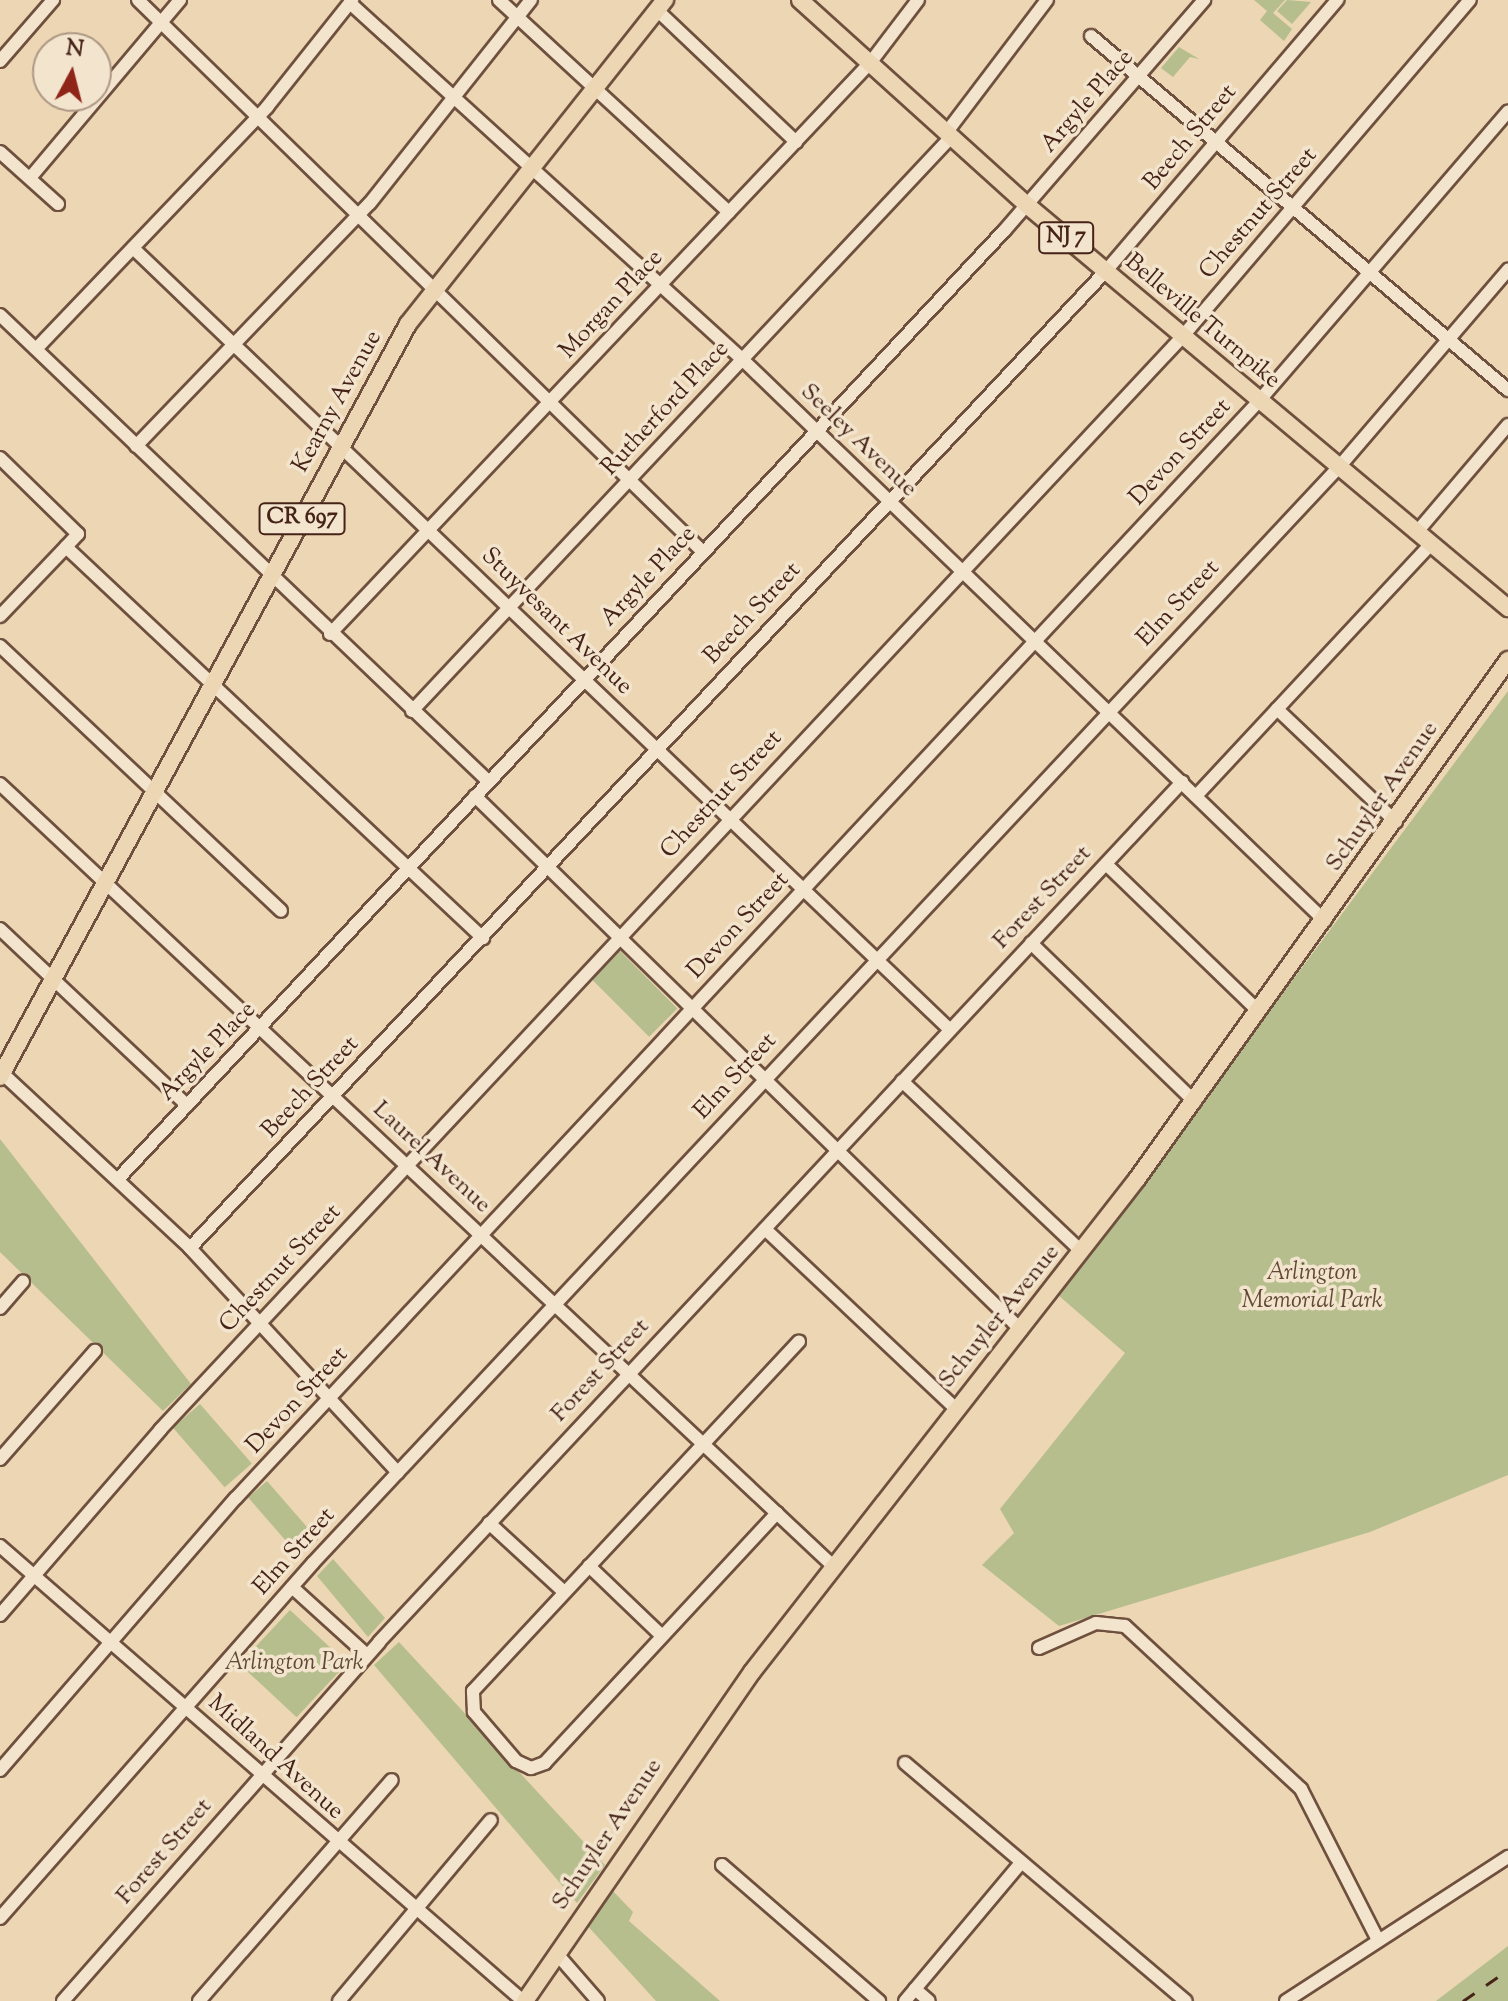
<!DOCTYPE html>
<style>
body{margin:0}
#map{position:relative;width:1508px;height:2001px;overflow:hidden;background:#ecd6b3;font-family:"Sorts Mill Goudy",serif}
div>[style]{position:absolute}
.green>*{inset:0;background:#b6be8e;transform-origin:0 0}
.roads{filter:drop-shadow(2px 0 #6f503e) drop-shadow(-2px 0 #6f503e) drop-shadow(0 2px #6f503e) drop-shadow(0 -2px #6f503e)}
.minor>*{height:12px;margin:-6px;padding:0 6px;transform-origin:6px;border-radius:6px;background:#f3e4ce}
.major>*{height:16px;margin:-8px;padding:0 8px;transform-origin:8px;border-radius:8px;background:#ecd6b3}
.rail>*{height:3px;margin-top:-1.5px;transform-origin:0;background:repeating-linear-gradient(90deg,#452317 0 14px,transparent 0 28px)}
span{translate:-50% -50%;white-space:nowrap;text-align:center;line-height:1.15;-webkit-text-stroke:7px #f3e4ce;paint-order:stroke}
.shield-label span{padding:2px 6px;background:#f3e4ce;border:2px solid;border-radius:6px;-webkit-text-stroke-width:0}
.shield-label{font-size:22px;color:#452317;font-weight:700}
.street-label{font-size:24px;color:#452317}
.park-label{font-size:24px;color:#614a35;font-style:italic}
.north{position:absolute;left:32px;top:32px;width:80px;height:80px;box-sizing:border-box;background:#f3e4ce;border:2px solid #ad9785;border-radius:50%;rotate:7deg;font-size:22px;font-weight:700;line-height:32px;text-align:center;color:#452317}
.north::after{content:'';display:block;margin:auto;width:28px;height:36px;background:#8f2418;clip-path:polygon(50% 0,100% 100%,50% 72%,0 100%)}
</style>
<div id="map">
<div class="green">
<i style="clip-path:polygon(1254px 0,1285px 0,1273px 13px,1292px 29px,1284px 41px,1260px 20px,1267px 11px)"></i>
<i style="clip-path:polygon(1287px 0,1311px 2px,1292px 24px,1277px 11px)"></i>
<i style="clip-path:polygon(1179px 47px,1199px 59px,1190px 57px,1173px 77px,1161px 68px)"></i>
<i style="clip-path:polygon(1508px 691px,1508px 1475px,1370px 1532px,1059px 1626px,982px 1565px,1014px 1533px,1000px 1509px,1125px 1353px,1058px 1295px)"></i>
<i style="left:618px;top:949px;width:84px;height:40px;rotate:45deg"></i>
<i style="clip-path:polygon(0 1139px,191px 1384px,163px 1411px,0 1252px)"></i>
<i style="left:200px;top:1404px;width:79px;height:36px;rotate:49deg"></i>
<i style="left:267px;top:1481px;width:78px;height:25px;rotate:49deg"></i>
<i style="clip-path:polygon(333px 1559px,385px 1618px,368px 1637px,317px 1576px)"></i>
<i style="left:290px;top:1610px;width:78px;height:74px;rotate:43deg"></i>
<i style="clip-path:polygon(399px 1642px,605px 1865px,577px 1903px,374px 1665px)"></i>
<i style="clip-path:polygon(612px 1890px,633px 1912px,629px 1921px,720px 2001px,656px 2001px,585px 1923px)"></i>
<i style="clip-path:polygon(1508px 1946px,1508px 2001px,1436px 2001px)"></i>
</div>
<div class="roads">
<div class="minor">
<i style="left:138px;top:0;width:790px;rotate:44.33deg"></i>
<i style="left:499px;top:0;width:313px;rotate:42.7deg"></i>
<i style="left:350px;top:3px;width:531px;rotate:42.25deg"></i>
<i style="left:743px;top:360px;width:808px;rotate:43.95deg"></i>
<i style="left:657px;top:10px;width:192px;rotate:43.5deg"></i>
<i style="left:1091px;top:36px;width:547px;rotate:40.33deg"></i>
<i style="left:0;top:61px;width:81px;rotate:-49deg"></i>
<i style="left:946px;top:133px;width:167px;rotate:-52.8deg"></i>
<i style="left:0;top:152px;width:78px;rotate:41.9deg"></i>
<i style="left:30px;top:178px;width:233px;rotate:-49.9deg"></i>
<i style="left:133px;top:248px;width:1130px;rotate:43.74deg"></i>
<i style="left:0;top:315px;width:675px;rotate:43.68deg"></i>
<i style="left:36px;top:349px;width:335px;rotate:-46.3deg"></i>
<i style="left:267px;top:107px;width:137px;rotate:-51.5deg"></i>
<i style="left:136px;top:446px;width:337px;rotate:-46.1deg"></i>
<i style="left:370px;top:203px;width:259px;rotate:-51.6deg"></i>
<i style="left:0;top:458px;width:109px;rotate:44.3deg"></i>
<i style="left:78px;top:534px;width:18px;rotate:133deg"></i>
<i style="left:66px;top:547px;width:572px;rotate:43.16deg"></i>
<i style="left:1416px;top:533px;width:142px;rotate:-49.6deg"></i>
<i style="left:0;top:616px;width:95px;rotate:-46.3deg"></i>
<i style="left:330px;top:634px;width:786px;rotate:-46.6deg"></i>
<i style="left:870px;top:63px;width:79px;rotate:-52.7deg"></i>
<i style="left:0;top:646px;width:386px;rotate:43.3deg"></i>
<i style="left:1277px;top:709px;width:164px;rotate:43.5deg"></i>
<i style="left:412px;top:711px;width:787px;rotate:-46.8deg"></i>
<i style="left:0;top:784px;width:1140px;rotate:43.19deg"></i>
<i style="left:475px;top:796px;width:764px;rotate:44.36deg"></i>
<i style="left:1196px;top:796px;width:343px;rotate:-47deg"></i>
<i style="left:1106px;top:864px;width:211px;rotate:44deg"></i>
<i style="left:0;top:929px;width:257px;rotate:43.3deg"></i>
<i style="left:1031px;top:943px;width:228px;rotate:44.1deg"></i>
<i style="left:2px;top:1073px;width:257px;rotate:42.9deg"></i>
<i style="left:190px;top:1248px;width:306px;rotate:47.2deg"></i>
<i style="left:902px;top:1081px;width:248px;rotate:43.5deg"></i>
<i style="left:118px;top:1179px;width:1298px;rotate:-46.94deg"></i>
<i style="left:1004px;top:231px;width:306px;rotate:-49.1deg"></i>
<i style="left:765px;top:1229px;width:264px;rotate:43.3deg"></i>
<i style="left:190px;top:1248px;width:1338px;rotate:-46.85deg"></i>
<i style="left:1105px;top:272px;width:358px;rotate:-49.5deg"></i>
<i style="left:0;top:1308px;width:35px;rotate:-49deg"></i>
<i style="left:0;top:1459px;width:144px;rotate:-48.7deg"></i>
<i style="left:777px;top:1513px;width:341px;rotate:132.9deg"></i>
<i style="left:545px;top:1763px;width:15px;rotate:160deg"></i>
<i style="left:531px;top:1768px;width:17px;rotate:-155deg"></i>
<i style="left:516px;top:1761px;width:65px;rotate:-130.6deg"></i>
<i style="left:474px;top:1712px;width:21px;rotate:-93deg"></i>
<i style="left:473px;top:1691px;width:478px;rotate:-47deg"></i>
<i style="left:489px;top:1523px;width:102px;rotate:42.6deg"></i>
<i style="left:0;top:1546px;width:693px;rotate:41.02deg"></i>
<i style="left:589px;top:1566px;width:101px;rotate:43.8deg"></i>
<i style="left:292px;top:1587px;width:101px;rotate:42.2deg"></i>
<i style="left:0;top:1615px;width:245px;rotate:-49.1deg"></i>
<i style="left:160px;top:1430px;width:1496px;rotate:-46.92deg"></i>
<i style="left:1182px;top:337px;width:443px;rotate:-49.5deg"></i>
<i style="left:1039px;top:1648px;width:62px;rotate:-23.7deg"></i>
<i style="left:1096px;top:1623px;width:29px;rotate:6deg"></i>
<i style="left:1125px;top:1626px;width:240px;rotate:42.8deg"></i>
<i style="left:1301px;top:1789px;width:169px;rotate:63deg"></i>
<i style="left:905px;top:1763px;width:368px;rotate:40.3deg"></i>
<i style="left:0;top:1770px;width:360px;rotate:-49.1deg"></i>
<i style="left:236px;top:1498px;width:1500px;rotate:-47deg"></i>
<i style="left:1259px;top:401px;width:382px;rotate:-49.3deg"></i>
<i style="left:722px;top:1865px;width:208px;rotate:40.9deg"></i>
<i style="left:0;top:1918px;width:473px;rotate:-48.6deg"></i>
<i style="left:313px;top:1563px;width:1501px;rotate:-46.89deg"></i>
<i style="left:1339px;top:467px;width:260px;rotate:-49.4deg"></i>
<i style="left:557px;top:1954px;width:62px;rotate:48.9deg"></i>
<i style="left:915px;top:1989px;width:18px;rotate:41deg"></i>
<i style="left:63px;top:2001px;width:478px;rotate:-48.6deg"></i>
<i style="left:379px;top:1642px;width:1177px;rotate:-46.96deg"></i>
<i style="left:199px;top:2001px;width:293px;rotate:-48.9deg"></i>
<i style="left:339px;top:2001px;width:236px;rotate:-50deg"></i>
<i style="left:905px;top:2001px;width:179px;rotate:-50deg"></i>
<i style="left:1286px;top:2001px;width:265px;rotate:-33deg"></i>
</div>
<div class="major">
<i style="left:800px;top:0;width:306px;rotate:42.1deg"></i>
<i style="left:1027px;top:205px;width:628px;rotate:39.96deg"></i>
<i style="left:0;top:1077px;width:856px;rotate:-61.55deg"></i>
<i style="left:408px;top:324px;width:414px;rotate:-51.6deg"></i>
<i style="left:525px;top:2001px;width:400px;rotate:-55.4deg"></i>
<i style="left:752px;top:1672px;width:626px;rotate:-52.01deg"></i>
<i style="left:1137px;top:1179px;width:638px;rotate:-54.44deg"></i>
</div>
</div>
<div class="rail">
<i style="left:1463px;top:2001px;width:55px;rotate:-34.6deg"></i>
</div>
<div class="shield-label">
<span style="left:1066px;top:238px">NJ 7</span>
<span style="left:302px;top:519px">CR 697</span>
</div>
<div class="street-label">
<span style="left:1088px;top:102px;rotate:-49deg">Argyle Place</span>
<span style="left:1191px;top:138px;rotate:-50deg">Beech Street</span>
<span style="left:1259px;top:214px;rotate:-49deg">Chestnut Street</span>
<span style="left:612px;top:305px;rotate:-47deg">Morgan Place</span>
<span style="left:1202px;top:322px;rotate:40deg">Belleville Turnpike</span>
<span style="left:338px;top:402px;rotate:-61deg">Kearny Avenue</span>
<span style="left:666px;top:409px;rotate:-47deg">Rutherford Place</span>
<span style="left:858px;top:441px;rotate:44deg">Seeley Avenue</span>
<span style="left:1181px;top:453px;rotate:-47deg">Devon Street</span>
<span style="left:649px;top:577px;rotate:-47deg">Argyle Place</span>
<span style="left:1179px;top:604px;rotate:-47deg">Elm Street</span>
<span style="left:753px;top:614px;rotate:-47deg">Beech Street</span>
<span style="left:556px;top:622px;rotate:44deg">Stuyvesant Avenue</span>
<span style="left:722px;top:795px;rotate:-47deg">Chestnut Street</span>
<span style="left:1383px;top:797px;rotate:-55deg">Schuyler Avenue</span>
<span style="left:1043px;top:898px;rotate:-47deg">Forest Street</span>
<span style="left:739px;top:926px;rotate:-47deg">Devon Street</span>
<span style="left:208px;top:1052px;rotate:-46deg">Argyle Place</span>
<span style="left:736px;top:1077px;rotate:-47deg">Elm Street</span>
<span style="left:311px;top:1088px;rotate:-47deg">Beech Street</span>
<span style="left:431px;top:1158px;rotate:43deg">Laurel Avenue</span>
<span style="left:281px;top:1269px;rotate:-47deg">Chestnut Street</span>
<span style="left:1000px;top:1317px;rotate:-51deg">Schuyler Avenue</span>
<span style="left:601px;top:1371px;rotate:-47deg">Forest Street</span>
<span style="left:298px;top:1401px;rotate:-47deg">Devon Street</span>
<span style="left:295px;top:1552px;rotate:-48deg">Elm Street</span>
<span style="left:275px;top:1758px;rotate:42deg">Midland Avenue</span>
<span style="left:608px;top:1835px;rotate:-56deg">Schuyler Avenue</span>
<span style="left:165px;top:1852px;rotate:-49deg">Forest Street</span>
</div>
<div class="park-label">
<span style="left:1312px;top:1288px">Arlington<br>Memorial Park</span>
<span style="left:294px;top:1664px">Arlington Park</span>
</div>
<div class="north">N</div>
</div>
